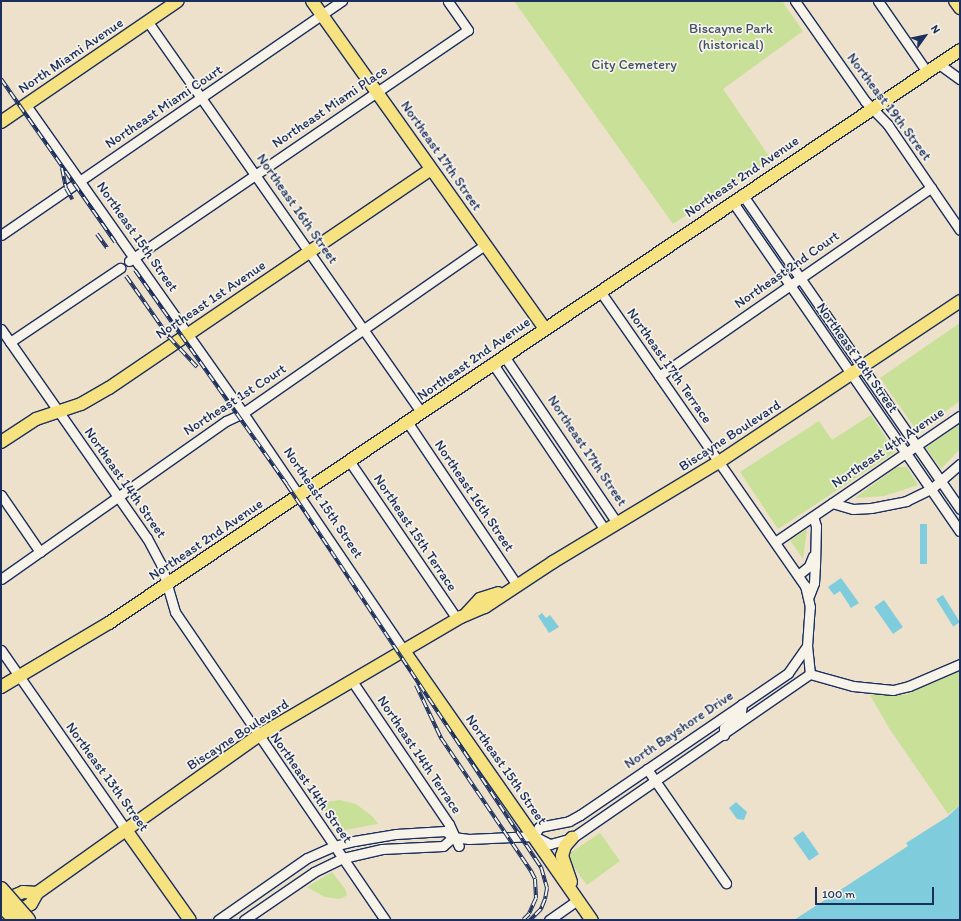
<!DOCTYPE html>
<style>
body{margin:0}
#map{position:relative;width:961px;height:921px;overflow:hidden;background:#ede1cc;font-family:Itim,sans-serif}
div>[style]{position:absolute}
.green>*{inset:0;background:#c8e097}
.water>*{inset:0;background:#7fcddc;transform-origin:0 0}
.roads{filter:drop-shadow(1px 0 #1b2f5e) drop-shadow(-1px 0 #1b2f5e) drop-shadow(0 1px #1b2f5e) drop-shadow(0 -1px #1b2f5e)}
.minor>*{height:9px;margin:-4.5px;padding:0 4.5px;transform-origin:4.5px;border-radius:4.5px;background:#f7f3e8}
.major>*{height:12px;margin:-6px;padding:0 6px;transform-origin:6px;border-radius:6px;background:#f7e281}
.rail>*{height:4px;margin-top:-2px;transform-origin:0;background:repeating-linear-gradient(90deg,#f7f3e8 0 8px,#1b2f5e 0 16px);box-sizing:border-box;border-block:1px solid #1b2f5e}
.bridges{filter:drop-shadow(1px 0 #1b2f5e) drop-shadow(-1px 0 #1b2f5e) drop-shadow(0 1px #1b2f5e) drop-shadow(0 -1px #1b2f5e)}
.highway-bridge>*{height:14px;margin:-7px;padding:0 7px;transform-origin:7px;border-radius:7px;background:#f7e281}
span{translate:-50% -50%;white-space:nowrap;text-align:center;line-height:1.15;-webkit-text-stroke:3.5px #f7f3e8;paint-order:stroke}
.park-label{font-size:14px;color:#3e5269}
.street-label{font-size:14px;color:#1b2f5e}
.frame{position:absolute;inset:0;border:2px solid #1b2f5e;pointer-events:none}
.north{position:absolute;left:905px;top:16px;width:40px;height:40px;-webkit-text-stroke:3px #f7f3e8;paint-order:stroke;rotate:57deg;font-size:11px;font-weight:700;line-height:16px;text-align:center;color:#1b2f5e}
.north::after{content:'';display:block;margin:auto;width:14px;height:18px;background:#1b2f5e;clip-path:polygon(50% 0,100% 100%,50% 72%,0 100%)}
.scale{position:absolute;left:815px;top:887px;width:119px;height:18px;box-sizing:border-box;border:2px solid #1b2f5e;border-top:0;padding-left:5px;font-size:12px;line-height:14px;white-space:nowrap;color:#1b2f5e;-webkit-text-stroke:3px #f7f3e8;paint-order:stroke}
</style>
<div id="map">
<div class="green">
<i style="clip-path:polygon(514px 1px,782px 1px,803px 31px,723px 89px,771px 159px,673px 224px)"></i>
<i style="clip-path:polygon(960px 323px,960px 401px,917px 431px,880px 378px)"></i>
<i style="clip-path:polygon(871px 415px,895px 452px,778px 529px,740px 472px,819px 421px,832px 440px)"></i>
<i style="clip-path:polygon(960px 424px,960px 449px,941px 469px,926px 448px)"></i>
<i style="clip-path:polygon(897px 467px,907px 467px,918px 485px,884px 496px,855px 498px)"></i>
<i style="clip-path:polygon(807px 529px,803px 559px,790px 540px)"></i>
<i style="clip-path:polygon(960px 671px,960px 805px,948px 814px,889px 728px,870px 695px,905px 695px)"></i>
<i style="clip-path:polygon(340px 800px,356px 804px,372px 816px,378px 824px,339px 831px,319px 803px)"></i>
<i style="clip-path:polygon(600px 833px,620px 861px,587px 885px,569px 861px,570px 853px)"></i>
<i style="clip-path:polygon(332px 872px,345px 889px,347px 895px,344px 897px,339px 899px,325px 897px,307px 887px)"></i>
</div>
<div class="water">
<i style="left:920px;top:524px;width:7px;height:40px"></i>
<i style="clip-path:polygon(841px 578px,859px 603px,851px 608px,840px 591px,834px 595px,828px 587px)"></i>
<i style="left:943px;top:595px;width:32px;height:8px;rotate:58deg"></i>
<i style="left:884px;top:600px;width:33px;height:12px;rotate:55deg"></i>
<i style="clip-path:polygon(542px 613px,546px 618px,550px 615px,559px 627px,549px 633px,538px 616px)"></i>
<i style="clip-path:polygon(736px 802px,747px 812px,744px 820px,737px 819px,729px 808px)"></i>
<i style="clip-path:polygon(960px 805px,960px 920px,794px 920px,908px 846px,906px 843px,947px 817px)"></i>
<i style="left:803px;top:831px;width:28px;height:12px;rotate:55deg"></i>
</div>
<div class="roads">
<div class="minor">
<i style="left:795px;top:1px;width:122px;rotate:55deg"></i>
<i style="left:865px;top:101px;width:33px;rotate:46deg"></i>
<i style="left:888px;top:125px;width:127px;rotate:55.6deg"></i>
<i style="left:878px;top:1px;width:86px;rotate:55.4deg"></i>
<i style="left:148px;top:22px;width:477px;rotate:55deg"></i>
<i style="left:939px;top:64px;width:26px;rotate:36deg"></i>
<i style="left:26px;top:105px;width:377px;rotate:54.8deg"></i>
<i style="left:243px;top:413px;width:287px;rotate:55.9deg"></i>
<i style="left:742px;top:194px;width:383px;rotate:55.3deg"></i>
<i style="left:732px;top:201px;width:401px;rotate:55.4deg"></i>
<i style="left:1px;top:235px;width:414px;rotate:-34.5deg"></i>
<i style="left:129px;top:261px;width:410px;rotate:-34.3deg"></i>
<i style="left:468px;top:30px;width:35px;rotate:-125deg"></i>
<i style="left:1px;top:329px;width:255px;rotate:55.1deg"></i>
<i style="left:147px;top:538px;width:30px;rotate:62deg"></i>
<i style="left:161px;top:564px;width:50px;rotate:73.7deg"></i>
<i style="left:175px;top:612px;width:373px;rotate:55.7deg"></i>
<i style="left:10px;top:342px;width:133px;rotate:-33.9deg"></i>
<i style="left:504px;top:356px;width:202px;rotate:55.9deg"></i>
<i style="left:493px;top:364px;width:200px;rotate:56deg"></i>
<i style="left:659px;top:376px;width:331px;rotate:-34.7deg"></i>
<i style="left:408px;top:423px;width:195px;rotate:56.1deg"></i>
<i style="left:350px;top:462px;width:190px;rotate:55.7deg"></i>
<i style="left:1px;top:495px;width:69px;rotate:55.6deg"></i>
<i style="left:832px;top:503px;width:22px;rotate:16deg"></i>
<i style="left:853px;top:509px;width:18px;rotate:-3deg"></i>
<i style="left:871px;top:508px;width:36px;rotate:-11deg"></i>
<i style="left:906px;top:501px;width:28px;rotate:-26deg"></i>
<i style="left:931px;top:489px;width:38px;rotate:-41deg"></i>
<i style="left:775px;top:542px;width:224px;rotate:-34.3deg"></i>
<i style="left:798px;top:575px;width:14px;rotate:-39deg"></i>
<i style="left:809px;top:566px;width:11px;rotate:-68deg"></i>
<i style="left:1px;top:579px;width:275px;rotate:-35.1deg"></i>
<i style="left:226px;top:421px;width:19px;rotate:-25deg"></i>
<i style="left:243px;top:413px;width:295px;rotate:-34.8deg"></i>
<i style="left:809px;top:596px;width:14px;rotate:-69deg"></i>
<i style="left:814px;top:583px;width:17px;rotate:-87deg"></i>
<i style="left:815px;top:566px;width:40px;rotate:-88.6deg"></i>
<i style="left:816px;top:526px;width:10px;rotate:-107deg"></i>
<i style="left:1px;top:650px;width:219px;rotate:55.2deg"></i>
<i style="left:810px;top:674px;width:45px;rotate:15.6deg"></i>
<i style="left:853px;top:686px;width:40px;rotate:5.7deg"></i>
<i style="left:893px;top:690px;width:16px;rotate:-14deg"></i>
<i style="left:909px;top:686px;width:56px;rotate:-23.3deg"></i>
<i style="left:352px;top:681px;width:173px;rotate:55.9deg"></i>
<i style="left:449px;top:824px;width:24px;rotate:66deg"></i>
<i style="left:724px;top:735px;width:7px;rotate:-90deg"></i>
<i style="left:724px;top:728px;width:23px;rotate:-43deg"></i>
<i style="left:741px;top:712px;width:8px;rotate:-83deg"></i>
<i style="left:647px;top:769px;width:139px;rotate:55.3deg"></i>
<i style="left:534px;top:836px;width:10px;rotate:-61deg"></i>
<i style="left:539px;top:827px;width:31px;rotate:-11deg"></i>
<i style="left:569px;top:821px;width:13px;rotate:-29deg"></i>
<i style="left:580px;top:815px;width:252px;rotate:-34.3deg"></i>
<i style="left:788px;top:673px;width:33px;rotate:-55deg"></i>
<i style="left:218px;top:920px;width:108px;rotate:-34.9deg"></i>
<i style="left:307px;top:858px;width:30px;rotate:-24deg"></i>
<i style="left:334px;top:846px;width:21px;rotate:-14deg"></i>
<i style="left:354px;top:841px;width:43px;rotate:-9.5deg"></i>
<i style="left:396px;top:834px;width:49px;rotate:-3.5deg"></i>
<i style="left:445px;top:831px;width:10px;rotate:37deg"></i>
<i style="left:453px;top:837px;width:16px;rotate:7deg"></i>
<i style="left:469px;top:839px;width:65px;rotate:-2.6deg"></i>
<i style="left:534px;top:836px;width:18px;rotate:27deg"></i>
<i style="left:550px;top:844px;width:23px;rotate:-15deg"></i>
<i style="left:572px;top:838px;width:289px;rotate:-34.6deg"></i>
<i style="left:810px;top:674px;width:28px;rotate:-96deg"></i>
<i style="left:807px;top:646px;width:39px;rotate:-86deg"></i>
<i style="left:810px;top:607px;width:22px;rotate:-103deg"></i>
<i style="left:805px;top:586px;width:359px;rotate:-124.8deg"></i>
<i style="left:244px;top:920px;width:85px;rotate:-34.4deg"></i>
<i style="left:314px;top:872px;width:32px;rotate:-26deg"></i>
<i style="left:343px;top:858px;width:40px;rotate:-13deg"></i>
<i style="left:382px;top:849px;width:61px;rotate:-2.8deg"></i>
<i style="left:443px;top:846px;width:13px;rotate:-42deg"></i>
<i style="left:549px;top:920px;width:35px;rotate:-35deg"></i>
</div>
<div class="major">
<i style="left:312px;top:1px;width:401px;rotate:54.6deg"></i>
<i style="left:955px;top:1px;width:9px;rotate:54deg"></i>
<i style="left:1px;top:122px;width:214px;rotate:-34.4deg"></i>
<i style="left:1px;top:442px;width:42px;rotate:-33.3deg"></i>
<i style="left:36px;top:419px;width:47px;rotate:-18.4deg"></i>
<i style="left:81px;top:404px;width:32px;rotate:-30deg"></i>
<i style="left:109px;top:388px;width:389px;rotate:-34.2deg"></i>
<i style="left:467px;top:613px;width:19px;rotate:-47deg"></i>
<i style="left:480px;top:599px;width:19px;rotate:-18deg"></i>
<i style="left:404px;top:651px;width:328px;rotate:55.1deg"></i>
<i style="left:1px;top:687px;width:126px;rotate:-30.7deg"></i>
<i style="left:109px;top:623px;width:1026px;rotate:-33.95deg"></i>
<i style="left:126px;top:830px;width:110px;rotate:54.6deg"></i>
<i style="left:571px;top:882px;width:28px;rotate:-109deg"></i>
<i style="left:562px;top:856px;width:10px;rotate:-73deg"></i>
<i style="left:565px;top:846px;width:11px;rotate:-49deg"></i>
<i style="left:2px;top:901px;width:23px;rotate:-23deg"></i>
<i style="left:23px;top:892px;width:14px;rotate:4deg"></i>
<i style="left:3px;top:920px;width:32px;rotate:-30deg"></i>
<i style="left:31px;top:904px;width:13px;rotate:-61deg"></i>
<i style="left:37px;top:893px;width:271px;rotate:-35.4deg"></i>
<i style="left:258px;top:736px;width:235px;rotate:-30.4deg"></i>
<i style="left:461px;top:617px;width:26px;rotate:-23deg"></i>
<i style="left:485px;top:607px;width:82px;rotate:-33.5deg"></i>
<i style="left:553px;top:562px;width:194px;rotate:-31.1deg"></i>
<i style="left:719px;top:462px;width:290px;rotate:-33.7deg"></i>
</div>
</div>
<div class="rail">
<i style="left:1px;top:79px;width:199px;rotate:55deg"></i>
<i style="left:62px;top:168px;width:20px;rotate:79deg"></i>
<i style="left:66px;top:188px;width:13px;rotate:61deg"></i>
<i style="left:97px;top:234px;width:17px;rotate:54deg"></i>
<i style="left:135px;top:270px;width:263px;rotate:54.7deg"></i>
<i style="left:287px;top:485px;width:459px;rotate:56.4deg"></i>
<i style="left:541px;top:867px;width:22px;rotate:74deg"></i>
<i style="left:547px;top:888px;width:11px;rotate:100deg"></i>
<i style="left:545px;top:899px;width:11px;rotate:112deg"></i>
<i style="left:541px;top:909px;width:16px;rotate:135deg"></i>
<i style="left:126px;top:276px;width:75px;rotate:54.8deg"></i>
<i style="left:169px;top:337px;width:41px;rotate:47deg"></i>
<i style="left:416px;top:685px;width:59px;rotate:64.7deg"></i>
<i style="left:441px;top:738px;width:161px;rotate:55.9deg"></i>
<i style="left:531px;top:871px;width:9px;rotate:63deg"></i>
<i style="left:535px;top:879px;width:19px;rotate:87deg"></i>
<i style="left:536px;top:898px;width:17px;rotate:114deg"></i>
<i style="left:529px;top:914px;width:8px;rotate:135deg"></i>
</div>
<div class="bridges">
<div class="highway-bridge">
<i style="left:1px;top:889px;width:41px;rotate:48.9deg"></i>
<i style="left:1px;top:905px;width:21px;rotate:45deg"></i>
</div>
</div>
<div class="park-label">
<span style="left:731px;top:37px">Biscayne Park<br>(historical)</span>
<span style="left:634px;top:65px">City Cemetery</span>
</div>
<div class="street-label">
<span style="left:71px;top:56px;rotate:-34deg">North Miami Avenue</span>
<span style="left:164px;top:107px;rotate:-34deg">Northeast Miami Court</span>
<span style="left:330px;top:107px;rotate:-34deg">Northeast Miami Place</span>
<span style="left:889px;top:107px;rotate:53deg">Northeast 19th Street</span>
<span style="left:441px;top:156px;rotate:55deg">Northeast 17th Street</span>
<span style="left:742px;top:177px;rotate:-34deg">Northeast 2nd Avenue</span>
<span style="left:297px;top:209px;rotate:55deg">Northeast 16th Street</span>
<span style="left:137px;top:237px;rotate:55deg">Northeast 15th Street</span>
<span style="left:787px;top:270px;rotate:-35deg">Northeast 2nd Court</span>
<span style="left:211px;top:300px;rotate:-34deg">Northeast 1st Avenue</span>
<span style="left:857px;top:358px;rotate:55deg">Northeast 18th Street</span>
<span style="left:474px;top:359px;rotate:-35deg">Northeast 2nd Avenue</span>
<span style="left:669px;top:366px;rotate:55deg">Northeast 17th Terrace</span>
<span style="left:235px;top:400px;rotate:-33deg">Northeast 1st Court</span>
<span style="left:730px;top:436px;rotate:-33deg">Biscayne Boulevard</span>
<span style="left:888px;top:448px;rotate:-34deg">Northeast 4th Avenue</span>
<span style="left:587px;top:451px;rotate:56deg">Northeast 17th Street</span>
<span style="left:125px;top:483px;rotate:55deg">Northeast 14th Street</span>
<span style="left:474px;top:496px;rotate:56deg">Northeast 16th Street</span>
<span style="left:323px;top:503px;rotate:56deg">Northeast 15th Street</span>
<span style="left:415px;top:533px;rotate:56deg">Northeast 15th Terrace</span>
<span style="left:206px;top:540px;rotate:-34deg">Northeast 2nd Avenue</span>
<span style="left:679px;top:730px;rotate:-34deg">North Bayshore Drive</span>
<span style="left:238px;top:735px;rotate:-33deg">Biscayne Boulevard</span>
<span style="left:419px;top:755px;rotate:56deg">Northeast 14th Terrace</span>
<span style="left:506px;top:770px;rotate:55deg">Northeast 15th Street</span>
<span style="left:107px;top:777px;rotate:54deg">Northeast 13th Street</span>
<span style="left:311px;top:788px;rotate:55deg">Northeast 14th Street</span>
</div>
<div class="frame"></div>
<div class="north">N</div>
<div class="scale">100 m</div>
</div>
